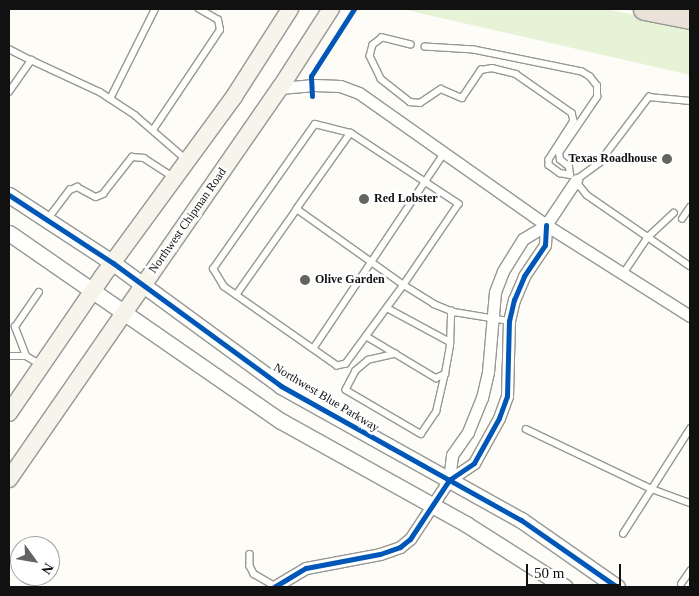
<!DOCTYPE html>
<style>
body{margin:0}
#map{position:relative;width:699px;height:596px;overflow:hidden;background:#fdfcf7;font-family:"Times New Roman",serif}
div>[style]{position:absolute}
.green>*{inset:0;background:#e7f3d7}
.roads{filter:drop-shadow(1px 0 #979795) drop-shadow(-1px 0 #979795) drop-shadow(0 1px #979795) drop-shadow(0 -1px #979795)}
.service>*{height:5.5px;margin:-2.75px;padding:0 2.75px;transform-origin:2.75px;border-radius:2.75px;background:#fffffe}
.minor>*{height:11px;margin:-5.5px;padding:0 5.5px;transform-origin:5.5px;border-radius:5.5px;background:#fffffe}
.tertiary>*{height:15px;margin:-7.5px;padding:0 7.5px;transform-origin:7.5px;border-radius:7.5px;background:#fffffe}
.secondary>*{height:16px;margin:-8px;padding:0 8px;transform-origin:8px;border-radius:8px;background:#f6f4eb}
.motorway>*{height:21px;margin:-10.5px;padding:0 10.5px;transform-origin:10.5px;border-radius:10.5px;background:#eae1d8}
.cycleway>*{height:5px;margin:-2.5px;padding:0 2.5px;transform-origin:2.5px;border-radius:2.5px;background:#0057b8}
.dots>*{width:14px;height:14px;translate:-50% -50%;box-sizing:border-box;border:2px solid #fff;border-radius:50%}
span{translate:-50% -50%;white-space:nowrap;text-align:center;line-height:1.15;-webkit-text-stroke:5px #fff;paint-order:stroke}
.poi-label{font-size:12px;color:#111;font-weight:700}
.right{translate:-100% -50%;text-align:right}
.left{translate:0 -50%;text-align:left}
.street-label{font-size:12px;color:#111}
.frame{position:absolute;inset:0;border:10px solid #111;pointer-events:none}
.north{position:absolute;left:10px;top:536px;width:50px;height:50px;box-sizing:border-box;background:#fff;border:1px solid #a0a0a0;border-radius:50%;rotate:122deg;font-size:14px;font-weight:700;line-height:20px;text-align:center;color:#111}
.north::after{content:'';display:block;margin:auto;width:18px;height:22px;background:#646362;clip-path:polygon(50% 0,100% 100%,50% 72%,0 100%)}
.scale{position:absolute;left:526px;top:564px;width:95px;height:22px;box-sizing:border-box;border:2px solid #111;border-top:0;padding-left:6px;font-size:15px;line-height:18px;white-space:nowrap;color:#111;-webkit-text-stroke:4px #fff;paint-order:stroke}
</style>
<div id="map">
<div class="green">
<i style="clip-path:polygon(402px 9px,604px 9px,690px 25px,690px 75px)"></i>
</div>
<div class="roads">
<div class="service">
<i style="left:411px;top:45px;width:30px;rotate:-166deg"></i>
<i style="left:382px;top:38px;width:11px;rotate:142deg"></i>
<i style="left:373px;top:45px;width:11px;rotate:105deg"></i>
<i style="left:370px;top:56px;width:25px;rotate:64deg"></i>
<i style="left:381px;top:79px;width:37px;rotate:38deg"></i>
<i style="left:410px;top:102px;width:10px;rotate:6deg"></i>
<i style="left:420px;top:103px;width:25px;rotate:-34deg"></i>
<i style="left:441px;top:89px;width:23px;rotate:23deg"></i>
<i style="left:462px;top:98px;width:34px;rotate:-56deg"></i>
<i style="left:481px;top:70px;width:11px;rotate:-10deg"></i>
<i style="left:492px;top:68px;width:25px;rotate:14deg"></i>
<i style="left:516px;top:74px;width:68px;rotate:34.9deg"></i>
<i style="left:572px;top:113px;width:8px;rotate:76deg"></i>
<i style="left:574px;top:121px;width:46px;rotate:122.7deg"></i>
<i style="left:549px;top:160px;width:5px;rotate:90deg"></i>
<i style="left:549px;top:165px;width:14px;rotate:36deg"></i>
<i style="left:560px;top:173px;width:10px;rotate:11deg"></i>
<i style="left:570px;top:175px;width:8px;rotate:-97deg"></i>
<i style="left:569px;top:167px;width:11px;rotate:-142deg"></i>
<i style="left:560px;top:160px;width:7px;rotate:-98deg"></i>
<i style="left:559px;top:153px;width:68px;rotate:-55.8deg"></i>
<i style="left:597px;top:97px;width:11px;rotate:-90deg"></i>
<i style="left:597px;top:86px;width:11px;rotate:-128deg"></i>
<i style="left:590px;top:77px;width:9px;rotate:-148deg"></i>
<i style="left:582px;top:72px;width:110px;rotate:-168.5deg"></i>
<i style="left:474px;top:50px;width:49px;rotate:-176.5deg"></i>
<i style="left:9px;top:49px;width:25px;rotate:27deg"></i>
<i style="left:9px;top:92px;width:39px;rotate:-55deg"></i>
<i style="left:31px;top:60px;width:76px;rotate:24.9deg"></i>
<i style="left:100px;top:92px;width:42px;rotate:33.3deg"></i>
<i style="left:135px;top:115px;width:69px;rotate:40.9deg"></i>
<i style="left:110px;top:99px;width:101px;rotate:-63.4deg"></i>
<i style="left:153px;top:130px;width:120px;rotate:-56.2deg"></i>
<i style="left:220px;top:30px;width:10px;rotate:-101deg"></i>
<i style="left:218px;top:20px;width:22px;rotate:-150deg"></i>
<i style="left:351px;top:133px;width:129px;rotate:33.3deg"></i>
<i style="left:459px;top:204px;width:98px;rotate:124.2deg"></i>
<i style="left:404px;top:285px;width:98px;rotate:126.3deg"></i>
<i style="left:346px;top:364px;width:9px;rotate:167deg"></i>
<i style="left:337px;top:366px;width:138px;rotate:-145deg"></i>
<i style="left:224px;top:287px;width:21px;rotate:-121deg"></i>
<i style="left:213px;top:269px;width:177px;rotate:-54.9deg"></i>
<i style="left:315px;top:124px;width:37px;rotate:14deg"></i>
<i style="left:351px;top:133px;width:93px;rotate:125.4deg"></i>
<i style="left:297px;top:209px;width:131px;rotate:35.4deg"></i>
<i style="left:404px;top:285px;width:36px;rotate:32deg"></i>
<i style="left:434px;top:304px;width:22px;rotate:22deg"></i>
<i style="left:454px;top:312px;width:56px;rotate:9.3deg"></i>
<i style="left:575px;top:180px;width:19px;rotate:51deg"></i>
<i style="left:587px;top:195px;width:125px;rotate:34.6deg"></i>
<i style="left:576px;top:180px;width:29px;rotate:-36deg"></i>
<i style="left:599px;top:163px;width:83px;rotate:-52.9deg"></i>
<i style="left:649px;top:97px;width:41px;rotate:5.6deg"></i>
<i style="left:682px;top:219px;width:14px;rotate:-56deg"></i>
<i style="left:47px;top:220px;width:38px;rotate:-53deg"></i>
<i style="left:70px;top:190px;width:8px;rotate:-23deg"></i>
<i style="left:77px;top:187px;width:21px;rotate:28deg"></i>
<i style="left:96px;top:197px;width:8px;rotate:-23deg"></i>
<i style="left:103px;top:194px;width:47px;rotate:-51.9deg"></i>
<i style="left:132px;top:157px;width:12px;rotate:5deg"></i>
<i style="left:144px;top:158px;width:35px;rotate:33deg"></i>
<i style="left:623px;top:274px;width:45px;rotate:-56deg"></i>
<i style="left:648px;top:237px;width:35px;rotate:-43deg"></i>
<i style="left:236px;top:295px;width:105px;rotate:-54.7deg"></i>
<i style="left:387px;top:308px;width:72px;rotate:28.4deg"></i>
<i style="left:366px;top:336px;width:82px;rotate:31deg"></i>
<i style="left:436px;top:378px;width:10px;rotate:-24deg"></i>
<i style="left:445px;top:374px;width:29px;rotate:-80deg"></i>
<i style="left:450px;top:345px;width:34px;rotate:-88deg"></i>
<i style="left:313px;top:349px;width:236px;rotate:-56.2deg"></i>
<i style="left:396px;top:354px;width:28px;rotate:167deg"></i>
<i style="left:369px;top:360px;width:17px;rotate:140deg"></i>
<i style="left:356px;top:371px;width:21px;rotate:118deg"></i>
<i style="left:346px;top:390px;width:87px;rotate:30.4deg"></i>
<i style="left:421px;top:434px;width:27px;rotate:-56deg"></i>
<i style="left:436px;top:412px;width:39px;rotate:-77deg"></i>
<i style="left:9px;top:356px;width:17px"></i>
<i style="left:26px;top:356px;width:16px;rotate:30deg"></i>
<i style="left:26px;top:356px;width:31px;rotate:-111deg"></i>
<i style="left:15px;top:327px;width:42px;rotate:-55.6deg"></i>
<i style="left:526px;top:429px;width:140px;rotate:25.5deg"></i>
<i style="left:652px;top:489px;width:40px;rotate:20.2deg"></i>
<i style="left:623px;top:534px;width:125px;rotate:-57.5deg"></i>
<i style="left:250px;top:554px;width:12px;rotate:90deg"></i>
<i style="left:250px;top:566px;width:9px;rotate:63deg"></i>
<i style="left:254px;top:574px;width:24px;rotate:30deg"></i>
<i style="left:681px;top:584px;width:16px;rotate:-55deg"></i>
</div>
<div class="minor">
<i style="left:280px;top:88px;width:34px;rotate:-5deg"></i>
<i style="left:314px;top:85px;width:26px;rotate:2deg"></i>
<i style="left:340px;top:86px;width:20px;rotate:20deg"></i>
<i style="left:359px;top:93px;width:229px;rotate:35.2deg"></i>
<i style="left:546px;top:225px;width:170px;rotate:32.3deg"></i>
<i style="left:449px;top:480px;width:25px;rotate:-83deg"></i>
<i style="left:452px;top:455px;width:28px;rotate:-55deg"></i>
<i style="left:468px;top:432px;width:37px;rotate:-68deg"></i>
<i style="left:482px;top:398px;width:27px;rotate:-77deg"></i>
<i style="left:488px;top:372px;width:80px;rotate:-85deg"></i>
<i style="left:495px;top:292px;width:22px;rotate:-69deg"></i>
<i style="left:503px;top:271px;width:38px;rotate:-58deg"></i>
<i style="left:523px;top:239px;width:27px;rotate:-31deg"></i>
<i style="left:546px;top:225px;width:54px;rotate:-56.3deg"></i>
<i style="left:274px;top:587px;width:37px;rotate:-31deg"></i>
<i style="left:306px;top:568px;width:75px;rotate:-10.7deg"></i>
<i style="left:380px;top:554px;width:21px;rotate:-19deg"></i>
<i style="left:400px;top:547px;width:13px;rotate:-39deg"></i>
<i style="left:410px;top:539px;width:71px;rotate:-56.5deg"></i>
<i style="left:449px;top:480px;width:30px;rotate:-34deg"></i>
<i style="left:474px;top:463px;width:51px;rotate:-60.9deg"></i>
<i style="left:499px;top:418px;width:23px;rotate:-70deg"></i>
<i style="left:507px;top:396px;width:75px;rotate:-88.5deg"></i>
<i style="left:509px;top:321px;width:22px;rotate:-77deg"></i>
<i style="left:514px;top:300px;width:26px;rotate:-67deg"></i>
<i style="left:524px;top:276px;width:37px;rotate:-56deg"></i>
<i style="left:545px;top:245px;width:20px;rotate:-87deg"></i>
</div>
<div class="tertiary">
<i style="left:9px;top:195px;width:124px;rotate:33.2deg"></i>
<i style="left:113px;top:263px;width:208px;rotate:36.2deg"></i>
<i style="left:281px;top:386px;width:275px;rotate:29.2deg"></i>
<i style="left:521px;top:520px;width:117px;rotate:34.9deg"></i>
<i style="left:9px;top:233px;width:331px;rotate:34.7deg"></i>
<i style="left:281px;top:421px;width:212px;rotate:29.1deg"></i>
<i style="left:466px;top:524px;width:117px;rotate:32.5deg"></i>
</div>
<div class="secondary">
<i style="left:9px;top:413px;width:165px;rotate:-55.6deg"></i>
<i style="left:102px;top:277px;width:225px;rotate:-53.8deg"></i>
<i style="left:235px;top:95px;width:102px;rotate:-57.4deg"></i>
<i style="left:9px;top:479px;width:476px;rotate:-55.3deg"></i>
<i style="left:280px;top:88px;width:94px;rotate:-57.2deg"></i>
</div>
<div class="motorway">
<i style="left:644px;top:9px;width:47px;rotate:11.1deg"></i>
</div>
</div>
<div class="cycleway">
<i style="left:312px;top:96px;width:20px;rotate:-93deg"></i>
<i style="left:311px;top:76px;width:80px;rotate:-57.3deg"></i>
<i style="left:9px;top:195px;width:124px;rotate:33.2deg"></i>
<i style="left:113px;top:263px;width:208px;rotate:36.2deg"></i>
<i style="left:281px;top:386px;width:275px;rotate:29.2deg"></i>
<i style="left:521px;top:520px;width:117px;rotate:34.9deg"></i>
<i style="left:274px;top:587px;width:37px;rotate:-31deg"></i>
<i style="left:306px;top:568px;width:75px;rotate:-10.7deg"></i>
<i style="left:380px;top:554px;width:21px;rotate:-19deg"></i>
<i style="left:400px;top:547px;width:13px;rotate:-39deg"></i>
<i style="left:410px;top:539px;width:71px;rotate:-56.5deg"></i>
<i style="left:449px;top:480px;width:30px;rotate:-34deg"></i>
<i style="left:474px;top:463px;width:51px;rotate:-60.9deg"></i>
<i style="left:499px;top:418px;width:23px;rotate:-70deg"></i>
<i style="left:507px;top:396px;width:75px;rotate:-88.5deg"></i>
<i style="left:509px;top:321px;width:22px;rotate:-77deg"></i>
<i style="left:514px;top:300px;width:26px;rotate:-67deg"></i>
<i style="left:524px;top:276px;width:37px;rotate:-56deg"></i>
<i style="left:545px;top:245px;width:20px;rotate:-87deg"></i>
</div>
<div class="dots">
<i style="left:667px;top:159px;background:#646362"></i>
<i style="left:364px;top:199px;background:#646362"></i>
<i style="left:305px;top:280px;background:#646362"></i>
</div>
<div class="poi-label">
<span class="right" style="left:657px;top:159px">Texas Roadhouse</span>
<span class="left" style="left:374px;top:199px">Red Lobster</span>
<span class="left" style="left:315px;top:280px">Olive Garden</span>
</div>
<div class="street-label">
<span style="left:188px;top:221px;rotate:-55deg">Northwest Chipman Road</span>
<span style="left:326px;top:398px;rotate:31deg">Northwest Blue Parkway</span>
</div>
<div class="frame"></div>
<div class="north">N</div>
<div class="scale">50 m</div>
</div>
